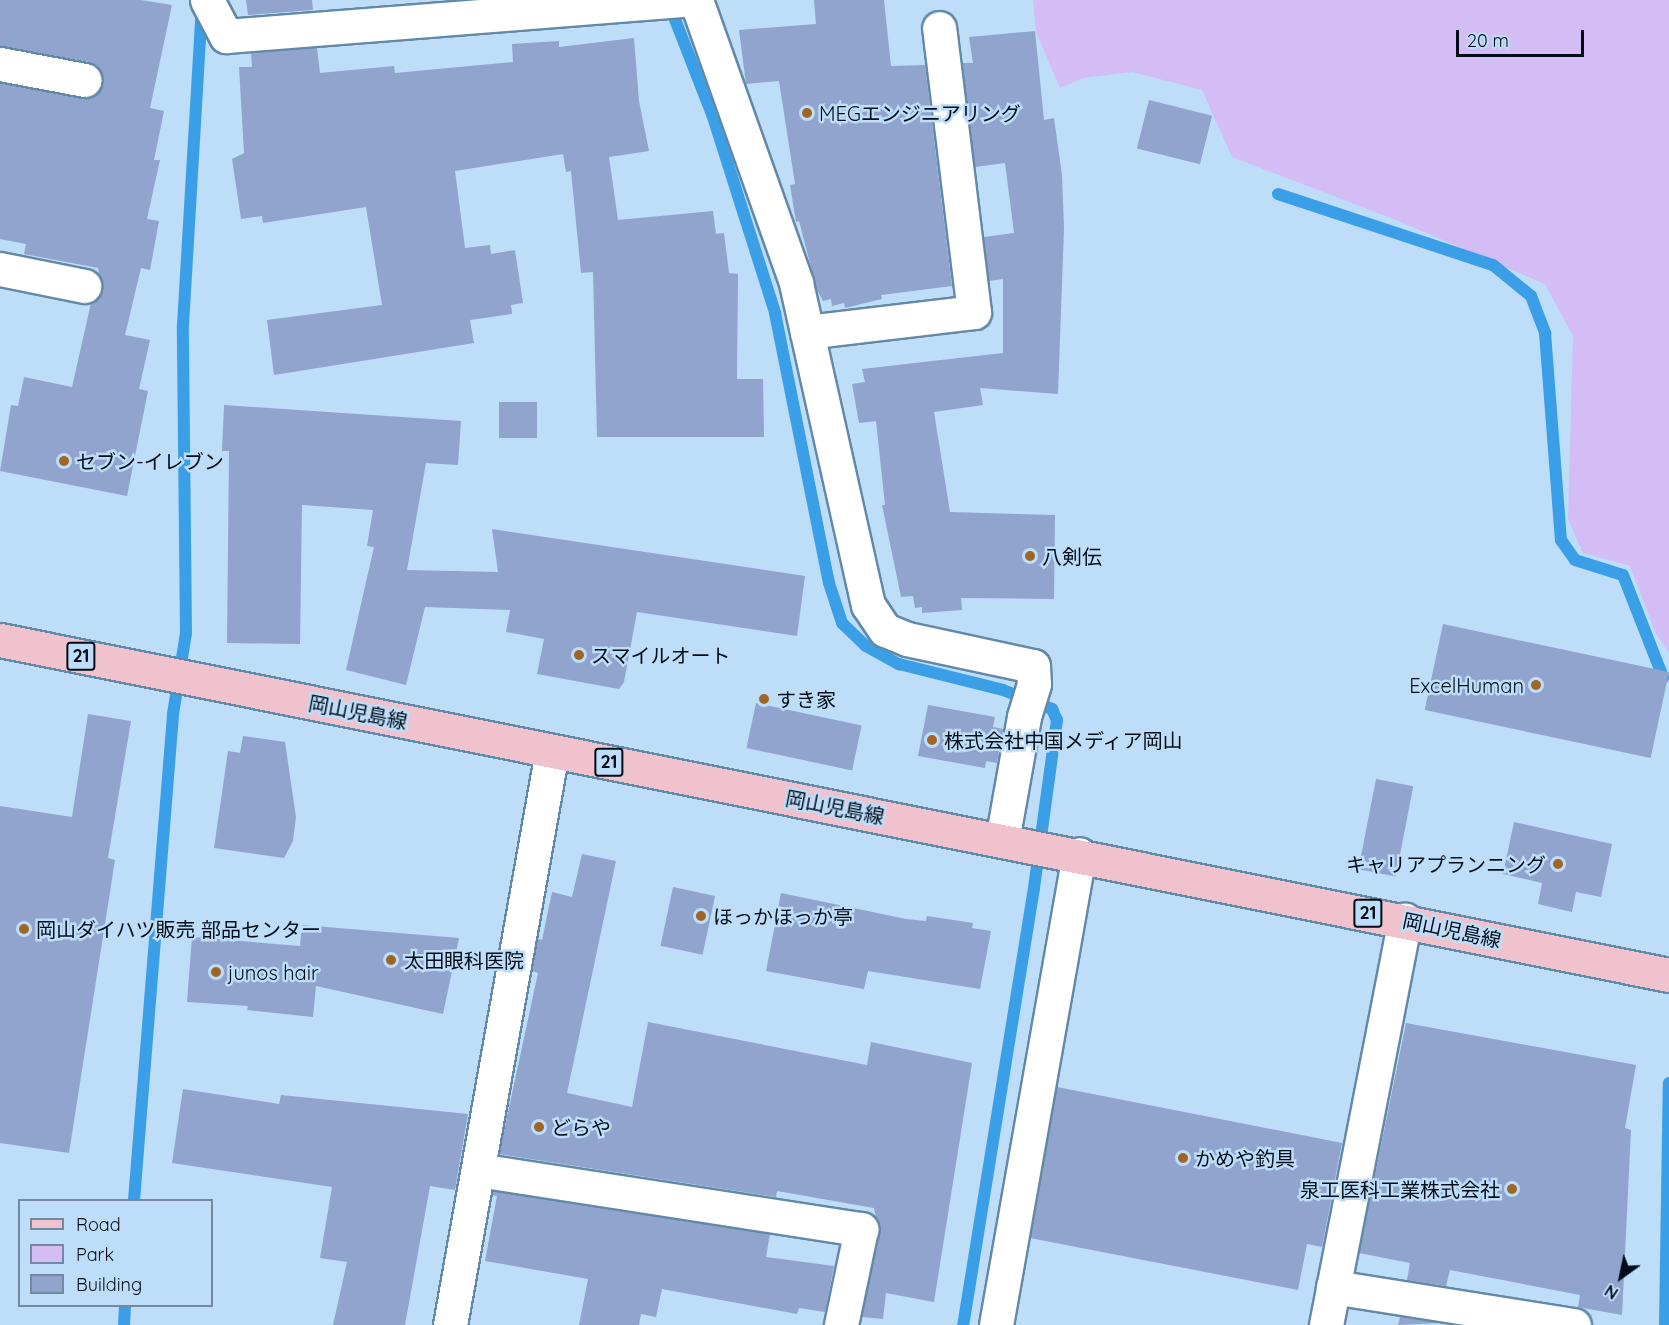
<!DOCTYPE html>
<meta charset="utf-8">
<style>
body{margin:0}
#map{position:relative;width:1669px;height:1325px;overflow:hidden;background:#bdddf9;font-family:Quicksand,"Noto Sans JP",sans-serif}
div>[style]{position:absolute}
.green>*{inset:0;background:#d4bcf4}
.stream>*{height:12px;margin:-6px;padding:0 6px;transform-origin:6px;border-radius:6px;background:#3b9fe8}
.building>*{inset:0;background:#90a4cd;transform-origin:0 0}
.roads{filter:drop-shadow(2px 0 #6389a8) drop-shadow(-2px 0 #6389a8) drop-shadow(0 2px #6389a8) drop-shadow(0 -2px #6389a8)}
.minor>*{height:33px;margin:-16.5px;padding:0 16.5px;transform-origin:16.5px;border-radius:16.5px;background:#fff}
.major>*{height:33px;margin:-16.5px;padding:0 16.5px;transform-origin:16.5px;border-radius:16.5px;background:#efc2cd}
.dots>*{width:16px;height:16px;translate:-50% -50%;box-sizing:border-box;border:3px solid #bdddf9;border-radius:50%}
span{translate:-50% -50%;white-space:nowrap;text-align:center;line-height:1.15;-webkit-text-stroke:5px #bdddf9;paint-order:stroke}
.shield-label span{padding:2px 4px;background:#bdddf9;border:2px solid;border-radius:4px;-webkit-text-stroke-width:0}
.shield-label{font-size:18px;color:#010c18;font-weight:700}
.poi-label{font-size:20px;color:#010c18}
.left{translate:0 -50%;text-align:left}
.right{translate:-100% -50%;text-align:right}
.street-label{font-size:20px;color:#010c18}
.legend{position:absolute;left:18px;top:1199px;width:195px;height:108px;box-sizing:border-box;background:#bdddf9;border:2px solid #72899f;margin:0;padding:8px 10px;list-style:none;font-size:18px;color:#010c18}
.legend li{display:flex;align-items:center;gap:12px;height:30px}
.legend b{width:30px;border:2px solid #72899f}
.north{position:absolute;left:1591px;top:1247px;width:60px;height:60px;-webkit-text-stroke:4px #bdddf9;paint-order:stroke;rotate:213deg;font-size:16px;font-weight:700;line-height:24px;text-align:center;color:#010c18}
.north::after{content:'';display:block;margin:auto;width:21px;height:27px;background:#010c18;clip-path:polygon(50% 0,100% 100%,50% 72%,0 100%)}
.scale{position:absolute;left:1456px;top:30px;width:128px;height:27px;box-sizing:border-box;border:3px solid #010c18;border-top:0;padding-left:8px;font-size:18px;line-height:21px;white-space:nowrap;color:#010c18;-webkit-text-stroke:4px #bdddf9;paint-order:stroke}
</style>
<div id="map">
<div class="green">
<i style="clip-path:polygon(1033px 0,1669px 0,1669px 652px,1656px 634px,1630px 566px,1583px 553px,1568px 519px,1573px 336px,1545px 284px,1396px 220px,1232px 157px,1202px 90px,1132px 72px,1083px 78px,1060px 88px,1036px 32px)"></i>
</div>
<div class="stream">
<i style="left:669px;top:4px;width:121px;rotate:68.7deg"></i>
<i style="left:713px;top:117px;width:206px;rotate:72.4deg"></i>
<i style="left:775px;top:313px;width:275px;rotate:78.7deg"></i>
<i style="left:829px;top:583px;width:42px;rotate:72deg"></i>
<i style="left:842px;top:623px;width:33px;rotate:44deg"></i>
<i style="left:866px;top:646px;width:38px;rotate:29deg"></i>
<i style="left:899px;top:664px;width:107px;rotate:14deg"></i>
<i style="left:1003px;top:690px;width:53px;rotate:21.2deg"></i>
<i style="left:1052px;top:709px;width:12px;rotate:66deg"></i>
<i style="left:1057px;top:720px;width:170px;rotate:97.8deg"></i>
<i style="left:1034px;top:888px;width:443px;rotate:99.2deg"></i>
<i style="left:1278px;top:194px;width:226px;rotate:18.3deg"></i>
<i style="left:1493px;top:265px;width:49px;rotate:39.2deg"></i>
<i style="left:1531px;top:296px;width:40px;rotate:69deg"></i>
<i style="left:1545px;top:333px;width:208px;rotate:85.6deg"></i>
<i style="left:1561px;top:540px;width:24px;rotate:55deg"></i>
<i style="left:1575px;top:560px;width:50px;rotate:17.4deg"></i>
<i style="left:1623px;top:575px;width:110px;rotate:68.6deg"></i>
<i style="left:134px;top:1200px;width:488px;rotate:-85.4deg"></i>
<i style="left:173px;top:714px;width:82px;rotate:-80.9deg"></i>
<i style="left:186px;top:633px;width:308px;rotate:-90.6deg"></i>
<i style="left:183px;top:325px;width:318px;rotate:-86.6deg"></i>
<i style="left:124px;top:1325px;width:19px;rotate:-87deg"></i>
<i style="left:1665px;top:1325px;width:242px;rotate:-89.1deg"></i>
</div>
<div class="building">
<i style="clip-path:polygon(0 0,141px 0,172px 5px,150px 108px,164px 111px,154px 160px,160px 160px,147px 219px,159px 221px,150px 270px,141px 268px,125px 335px,150px 340px,139px 389px,148px 391px,127px 496px,0 471px,11px 405px,18px 406px,24px 377px,72px 387px,91px 303px,102px 289px,98px 268px,24px 254px,26px 244px,0 239px,0 83px,82px 98px,99px 93px,103px 83px,98px 66px,89px 62px,0 46px)"></i>
<i style="clip-path:polygon(246px 0,312px 0,313px 10px,248px 15px)"></i>
<i style="clip-path:polygon(814px 0,884px 0,891px 66px,925px 65px,952px 286px,881px 295px,882px 299px,845px 308px,844px 303px,832px 306px,831px 299px,823px 301px,817px 290px,799px 221px,796px 222px,790px 185px,795px 184px,779px 81px,746px 84px,739px 30px,816px 24px)"></i>
<i style="clip-path:polygon(1035px 31px,1044px 120px,1054px 118px,1062px 175px,1064px 228px,1058px 394px,980px 388px,983px 405px,934px 412px,950px 512px,1055px 515px,1054px 599px,961px 598px,962px 610px,922px 613px,922px 607px,915px 608px,913px 596px,901px 597px,882px 505px,885px 505px,876px 421px,859px 423px,852px 384px,865px 382px,862px 369px,1003px 353px,1003px 279px,989px 281px,984px 237px,1014px 233px,1005px 163px,975px 167px,962px 63px,973px 63px,969px 37px)"></i>
<i style="clip-path:polygon(634px 38px,639px 101px,649px 151px,609px 157px,618px 220px,713px 211px,716px 234px,724px 233px,729px 273px,738px 274px,737px 379px,763px 379px,764px 437px,597px 437px,593px 272px,581px 273px,571px 171px,566px 172px,563px 154px,455px 171px,465px 248px,490px 245px,491px 254px,515px 250px,523px 303px,511px 305px,512px 314px,470px 320px,474px 343px,274px 375px,267px 320px,382px 305px,366px 207px,263px 223px,262px 216px,241px 219px,232px 159px,244px 153px,239px 67px,252px 67px,251px 53px,317px 48px,320px 73px,394px 66px,395px 73px,513px 62px,512px 44px,559px 41px,559px 47px)"></i>
<i style="left:1149px;top:100px;width:65px;height:50px;rotate:14deg"></i>
<i style="left:499px;top:402px;width:38px;height:36px"></i>
<i style="clip-path:polygon(224px 405px,461px 421px,458px 465px,426px 463px,407px 570px,498px 572px,492px 529px,805px 576px,797px 636px,637px 612px,624px 682px,619px 689px,537px 674px,544px 639px,506px 632px,510px 610px,425px 607px,406px 685px,346px 670px,374px 547px,367px 546px,373px 510px,302px 505px,300px 644px,227px 643px,229px 451px,222px 451px)"></i>
<i style="left:1443px;top:624px;width:231px;height:88px;rotate:12deg"></i>
<i style="left:756px;top:703px;width:108px;height:46px;rotate:12deg"></i>
<i style="clip-path:polygon(928px 705px,995px 717px,993px 727px,1003px 729px,997px 763px,986px 761px,985px 768px,918px 756px)"></i>
<i style="clip-path:polygon(88px 714px,131px 721px,108px 858px,115px 860px,69px 1153px,0 1143px,0 806px,72px 817px)"></i>
<i style="clip-path:polygon(243px 736px,285px 742px,296px 817px,293px 841px,284px 858px,214px 848px,228px 751px,240px 753px)"></i>
<i style="left:1376px;top:779px;width:38px;height:92px;rotate:11deg"></i>
<i style="clip-path:polygon(1514px 822px,1612px 844px,1601px 897px,1576px 892px,1572px 912px,1538px 904px,1542px 883px,1503px 874px)"></i>
<i style="clip-path:polygon(582px 854px,616px 861px,567px 1093px,632px 1107px,648px 1022px,867px 1065px,871px 1042px,972px 1063px,934px 1302px,886px 1293px,883px 1319px,862px 1317px,879px 1233px,874px 1208px,777px 1191px,776px 1197px,499px 1154px,538px 973px,532px 971px,538px 939px,542px 940px,552px 892px,572px 897px)"></i>
<i style="left:673px;top:887px;width:43px;height:60px;rotate:12deg"></i>
<i style="clip-path:polygon(781px 893px,906px 919px,926px 921px,927px 916px,973px 923px,972px 928px,991px 931px,980px 989px,868px 971px,864px 989px,766px 971px)"></i>
<i style="clip-path:polygon(302px 925px,459px 938px,443px 1014px,316px 986px,313px 1017px,247px 1010px,248px 1006px,187px 1002px,192px 937px,300px 946px)"></i>
<i style="clip-path:polygon(1406px 1023px,1636px 1065px,1625px 1128px,1631px 1130px,1622px 1315px,1578px 1307px,1580px 1295px,1450px 1270px,1446px 1286px,1407px 1280px,1410px 1263px,1359px 1253px)"></i>
<i style="clip-path:polygon(1057px 1087px,1342px 1143px,1322px 1247px,1307px 1244px,1298px 1290px,1030px 1238px)"></i>
<i style="clip-path:polygon(183px 1089px,279px 1104px,281px 1095px,468px 1114px,455px 1190px,430px 1186px,405px 1325px,333px 1325px,347px 1262px,320px 1258px,332px 1187px,172px 1163px)"></i>
<i style="clip-path:polygon(493px 1191px,770px 1234px,766px 1257px,834px 1266px,825px 1312px,799px 1308px,797px 1314px,662px 1289px,656px 1317px,641px 1314px,639px 1325px,579px 1325px,588px 1279px,485px 1261px,497px 1196px,492px 1195px)"></i>
<i style="clip-path:polygon(1400px 1317px,1439px 1323px,1398px 1325px)"></i>
</div>
<div class="roads">
<div class="minor">
<i style="left:207px;top:0;width:41px;rotate:62.2deg"></i>
<i style="left:226px;top:36px;width:457px;rotate:-4.5deg"></i>
<i style="left:696px;top:0;width:300px;rotate:70.5deg"></i>
<i style="left:796px;top:283px;width:330px;rotate:77.4deg"></i>
<i style="left:868px;top:605px;width:30px;rotate:56deg"></i>
<i style="left:885px;top:630px;width:24px;rotate:22deg"></i>
<i style="left:907px;top:639px;width:129px;rotate:12.1deg"></i>
<i style="left:1033px;top:666px;width:18px;rotate:87deg"></i>
<i style="left:1034px;top:684px;width:34px;rotate:107deg"></i>
<i style="left:1024px;top:717px;width:125px;rotate:100.1deg"></i>
<i style="left:0;top:64px;width:86px;rotate:10.7deg"></i>
<i style="left:0;top:269px;width:86px;rotate:11.4deg"></i>
<i style="left:807px;top:332px;width:168px;rotate:-6.8deg"></i>
<i style="left:974px;top:312px;width:286px;rotate:-97deg"></i>
<i style="left:478px;top:1170px;width:388px;rotate:8.8deg"></i>
<i style="left:861px;top:1229px;width:98px;rotate:101.8deg"></i>
<i style="left:1333px;top:1287px;width:244px;rotate:9deg"></i>
<i style="left:450px;top:1325px;width:583px;rotate:-79.92deg"></i>
<i style="left:996px;top:1325px;width:478px;rotate:-80deg"></i>
<i style="left:1326px;top:1325px;width:413px;rotate:-79deg"></i>
</div>
<div class="major">
<i style="left:0;top:640px;width:1702px;rotate:11.35deg"></i>
</div>
</div>
<div class="dots">
<i style="left:807px;top:113px;background:#9f6525"></i>
<i style="left:64px;top:461px;background:#9f6525"></i>
<i style="left:1030px;top:556px;background:#9f6525"></i>
<i style="left:579px;top:655px;background:#9f6525"></i>
<i style="left:1536px;top:685px;background:#9f6525"></i>
<i style="left:764px;top:699px;background:#9f6525"></i>
<i style="left:932px;top:740px;background:#9f6525"></i>
<i style="left:1558px;top:864px;background:#9f6525"></i>
<i style="left:701px;top:916px;background:#9f6525"></i>
<i style="left:24px;top:929px;background:#9f6525"></i>
<i style="left:391px;top:960px;background:#9f6525"></i>
<i style="left:216px;top:972px;background:#9f6525"></i>
<i style="left:539px;top:1127px;background:#9f6525"></i>
<i style="left:1183px;top:1158px;background:#9f6525"></i>
<i style="left:1512px;top:1189px;background:#9f6525"></i>
</div>
<div class="shield-label">
<span style="left:81px;top:656px">21</span>
<span style="left:609px;top:762px">21</span>
<span style="left:1368px;top:913px">21</span>
</div>
<div class="poi-label">
<span class="left" style="left:819px;top:113px">MEGエンジニアリング</span>
<span class="left" style="left:76px;top:461px">セブン-イレブン</span>
<span class="left" style="left:1042px;top:556px">八剣伝</span>
<span class="left" style="left:591px;top:655px">スマイルオート</span>
<span class="right" style="left:1524px;top:685px">ExcelHuman</span>
<span class="left" style="left:776px;top:699px">すき家</span>
<span class="left" style="left:944px;top:740px">株式会社中国メディア岡山</span>
<span class="right" style="left:1546px;top:864px">キャリアプランニング</span>
<span class="left" style="left:713px;top:916px">ほっかほっか亭</span>
<span class="left" style="left:36px;top:929px">岡山ダイハツ販売 部品センター</span>
<span class="left" style="left:404px;top:960px">太田眼科医院</span>
<span class="left" style="left:228px;top:972px">junos hair</span>
<span class="left" style="left:551px;top:1127px">どらや</span>
<span class="left" style="left:1195px;top:1158px">かめや釣具</span>
<span class="right" style="left:1500px;top:1189px">泉工医科工業株式会社</span>
</div>
<div class="street-label">
<span style="left:358px;top:712px;rotate:11deg">岡山児島線</span>
<span style="left:835px;top:807px;rotate:11deg">岡山児島線</span>
<span style="left:1452px;top:930px;rotate:12deg">岡山児島線</span>
</div>
<ul class="legend">
<li><b style="height:8px;background:#efc2cd"></b>Road</li>
<li><b style="height:16px;background:#d4bcf4"></b>Park</li>
<li><b style="height:16px;background:#90a4cd"></b>Building</li>
</ul>
<div class="north">N</div>
<div class="scale">20 m</div>
</div>
